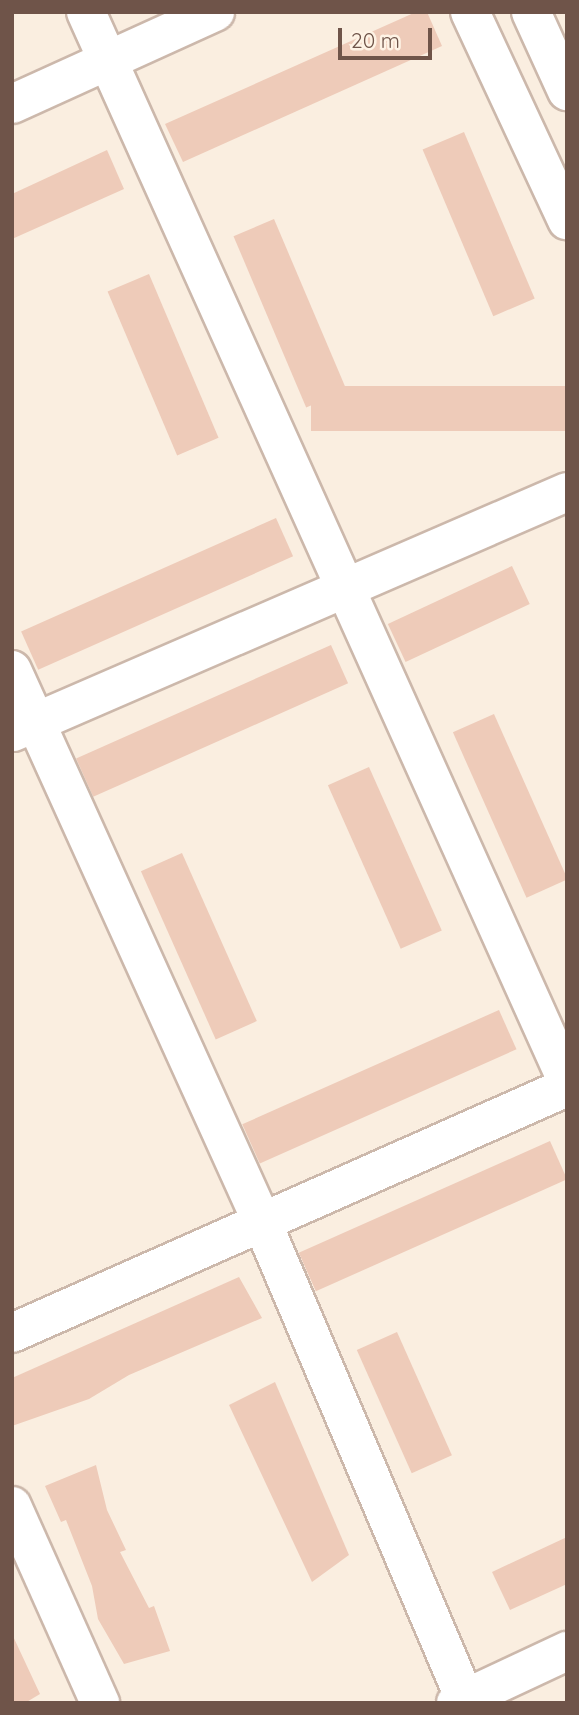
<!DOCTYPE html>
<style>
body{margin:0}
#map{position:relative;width:579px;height:1715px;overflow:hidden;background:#faeee0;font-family:Quicksand,sans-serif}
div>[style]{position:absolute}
.building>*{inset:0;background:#eecbb9;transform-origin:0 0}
.roads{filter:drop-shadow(2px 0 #ccb8ab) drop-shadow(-2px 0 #ccb8ab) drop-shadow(0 2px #ccb8ab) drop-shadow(0 -2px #ccb8ab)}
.minor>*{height:38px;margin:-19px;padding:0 19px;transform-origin:19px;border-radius:19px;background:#fff}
span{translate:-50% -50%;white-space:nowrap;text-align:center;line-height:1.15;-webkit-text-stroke:7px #fef3e5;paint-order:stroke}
.frame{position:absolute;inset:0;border:14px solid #6f5449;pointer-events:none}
.scale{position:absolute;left:338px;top:28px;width:94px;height:32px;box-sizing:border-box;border:4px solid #6f5449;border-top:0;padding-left:9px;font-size:21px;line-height:24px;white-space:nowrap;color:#6f5449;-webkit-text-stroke:5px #fef3e5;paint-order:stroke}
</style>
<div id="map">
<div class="building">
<i style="clip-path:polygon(416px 12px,427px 12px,442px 46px,183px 162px,165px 124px)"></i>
<i style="left:464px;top:132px;width:181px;height:45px;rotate:67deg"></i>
<i style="clip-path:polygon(107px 150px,124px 189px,12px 239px,12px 194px)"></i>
<i style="left:274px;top:219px;width:186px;height:44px;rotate:67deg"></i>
<i style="left:149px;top:274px;width:178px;height:45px;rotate:67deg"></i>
<i style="left:567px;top:386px;width:45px;height:256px;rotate:90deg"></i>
<i style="left:276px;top:518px;width:42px;height:279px;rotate:66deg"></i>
<i style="left:512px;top:566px;width:42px;height:137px;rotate:65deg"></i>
<i style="left:331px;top:645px;width:42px;height:279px;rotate:66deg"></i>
<i style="left:494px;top:714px;width:181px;height:45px;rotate:66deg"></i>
<i style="left:369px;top:767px;width:179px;height:45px;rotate:66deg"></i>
<i style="left:182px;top:853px;width:184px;height:45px;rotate:66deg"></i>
<i style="left:499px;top:1010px;width:43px;height:281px;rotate:66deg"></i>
<i style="left:550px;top:1141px;width:42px;height:275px;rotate:66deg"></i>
<i style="clip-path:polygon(239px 1277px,262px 1318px,129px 1375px,89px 1399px,12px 1426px,12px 1378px)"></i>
<i style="left:397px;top:1332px;width:135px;height:44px;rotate:66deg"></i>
<i style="clip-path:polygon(275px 1382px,349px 1555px,312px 1582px,229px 1405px)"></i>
<i style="clip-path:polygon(96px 1465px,107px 1510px,126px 1550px,120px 1552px,149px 1608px,154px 1606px,170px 1651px,124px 1664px,98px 1619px,92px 1586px,66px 1520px,61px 1522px,45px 1486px)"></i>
<i style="clip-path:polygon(567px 1537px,567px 1584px,510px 1610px,492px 1572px)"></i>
<i style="clip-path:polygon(12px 1634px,40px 1694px,25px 1703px,12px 1703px)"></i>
</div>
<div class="roads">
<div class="minor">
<i style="left:86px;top:12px;width:1172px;rotate:65.77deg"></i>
<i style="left:470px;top:12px;width:230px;rotate:65deg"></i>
<i style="left:531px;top:12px;width:87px;rotate:65.5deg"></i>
<i style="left:12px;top:104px;width:223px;rotate:-24.4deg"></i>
<i style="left:12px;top:670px;width:606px;rotate:65.63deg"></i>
<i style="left:262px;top:1222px;width:518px;rotate:66.95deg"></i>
<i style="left:13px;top:732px;width:604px;rotate:-23.42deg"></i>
<i style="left:12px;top:1333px;width:607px;rotate:-23.9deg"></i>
<i style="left:12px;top:1506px;width:216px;rotate:65.9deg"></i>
<i style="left:456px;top:1703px;width:123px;rotate:-25.1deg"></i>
</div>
</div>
<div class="frame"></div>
<div class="scale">20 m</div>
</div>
